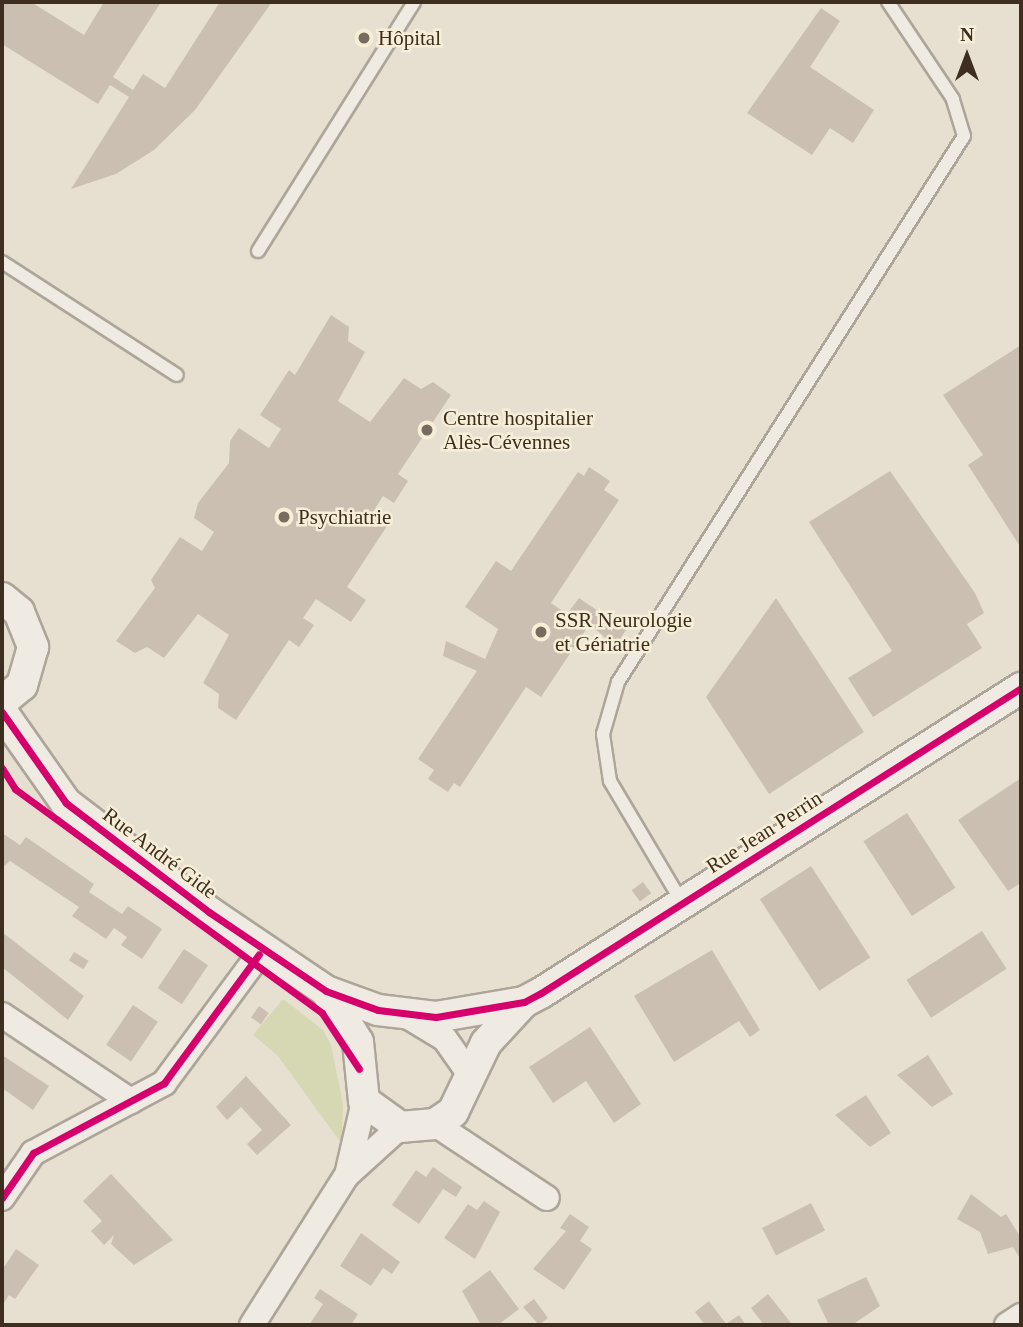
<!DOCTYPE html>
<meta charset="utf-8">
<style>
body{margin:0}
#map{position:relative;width:1023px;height:1327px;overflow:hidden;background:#e7e0d1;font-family:Georgia,serif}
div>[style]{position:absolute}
.green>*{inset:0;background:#d6d7b3}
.building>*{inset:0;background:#cbbfb2;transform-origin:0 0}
.roads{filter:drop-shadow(2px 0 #ada599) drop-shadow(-2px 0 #ada599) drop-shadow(0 2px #ada599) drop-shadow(0 -2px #ada599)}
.service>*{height:12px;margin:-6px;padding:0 6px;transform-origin:6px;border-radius:6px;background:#efebe3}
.minor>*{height:24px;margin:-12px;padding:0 12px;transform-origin:12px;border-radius:12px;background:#efebe3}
.tertiary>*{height:30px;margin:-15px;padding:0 15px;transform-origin:15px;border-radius:15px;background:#efebe3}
.cycleway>*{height:7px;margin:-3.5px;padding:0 3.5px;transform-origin:3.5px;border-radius:3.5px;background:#d6006c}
.dots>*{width:19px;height:19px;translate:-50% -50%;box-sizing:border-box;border:4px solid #f7eed8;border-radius:50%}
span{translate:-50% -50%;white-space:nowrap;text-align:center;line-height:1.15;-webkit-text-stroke:5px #f7eed8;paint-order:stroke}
.poi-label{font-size:21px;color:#3d2e20}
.left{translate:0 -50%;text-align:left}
.street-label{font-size:21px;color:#3d2e20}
.frame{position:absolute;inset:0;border:4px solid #3d2e20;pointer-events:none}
.north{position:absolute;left:932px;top:21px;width:70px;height:70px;-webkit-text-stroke:5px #f7eed8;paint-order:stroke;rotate:0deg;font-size:19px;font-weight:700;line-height:28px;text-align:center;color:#3d2e20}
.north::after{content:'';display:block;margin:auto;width:24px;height:32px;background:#3d2e20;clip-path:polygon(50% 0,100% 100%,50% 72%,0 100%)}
</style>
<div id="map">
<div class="green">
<i style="clip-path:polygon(283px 999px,323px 1030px,331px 1045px,343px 1104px,342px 1144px,277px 1055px,253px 1035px)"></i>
</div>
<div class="building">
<i style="clip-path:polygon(2px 2px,31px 2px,84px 35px,104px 2px,161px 2px,113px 77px,133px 90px,143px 74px,165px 88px,220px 2px,272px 2px,195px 110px,154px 150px,116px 174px,71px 189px,129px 97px,110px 85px,98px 104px,2px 44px)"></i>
<i style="clip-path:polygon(821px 8px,840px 21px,810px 67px,874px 110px,853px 143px,830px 128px,812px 155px,747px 113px)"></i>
<i style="clip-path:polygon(331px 315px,349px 327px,348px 341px,365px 352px,338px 401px,370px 422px,404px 378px,421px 389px,433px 382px,451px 395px,398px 474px,408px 481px,394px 503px,383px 496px,371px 515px,387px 526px,347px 587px,366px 600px,351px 622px,316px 599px,303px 618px,314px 625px,299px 647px,289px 640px,236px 720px,218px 708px,219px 694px,203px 683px,229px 635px,198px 614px,164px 658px,147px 647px,135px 653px,116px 641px,155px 588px,151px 580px,180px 537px,202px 551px,214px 532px,194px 518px,198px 503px,229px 463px,230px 441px,239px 428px,269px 448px,281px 429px,260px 415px,289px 370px,295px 375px)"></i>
<i style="clip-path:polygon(1021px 345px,1021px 548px,968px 465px,983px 455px,943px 395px)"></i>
<i style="clip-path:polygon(589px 467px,610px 481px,604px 490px,619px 500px,551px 603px,567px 614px,579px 598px,626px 630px,615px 647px,578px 613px,574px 619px,587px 628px,541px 697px,526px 687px,460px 787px,454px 783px,448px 792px,428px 779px,434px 770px,418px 759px,477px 671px,443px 656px,446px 641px,485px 659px,498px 629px,465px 607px,496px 561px,511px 571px,578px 472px,584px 476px)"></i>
<i style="clip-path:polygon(890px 471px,975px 593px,984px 613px,967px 624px,982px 648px,873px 717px,848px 678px,892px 651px,809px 522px)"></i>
<i style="clip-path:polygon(776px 598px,864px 732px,769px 794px,706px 697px)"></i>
<i style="clip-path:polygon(1021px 778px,1021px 883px,1008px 891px,958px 820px)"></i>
<i style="left:907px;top:813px;width:89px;height:52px;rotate:57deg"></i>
<i style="clip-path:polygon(2px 833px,20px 845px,26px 837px,94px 884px,89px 892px,122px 914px,128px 906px,162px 929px,142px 959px,121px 945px,127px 937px,114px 928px,106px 939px,72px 916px,79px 907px,10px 861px,2px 868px)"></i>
<i style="left:811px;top:866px;width:109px;height:61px;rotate:57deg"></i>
<i style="left:643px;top:882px;width:14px;height:14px;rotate:54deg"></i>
<i style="left:982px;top:931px;width:45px;height:90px;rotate:57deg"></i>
<i style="clip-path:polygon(2px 932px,84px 996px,68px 1020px,2px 967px)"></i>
<i style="left:184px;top:949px;width:29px;height:47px;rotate:34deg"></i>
<i style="clip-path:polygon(712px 950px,760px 1030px,750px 1037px,739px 1021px,674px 1062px,634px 996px)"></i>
<i style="left:74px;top:952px;width:17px;height:10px;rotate:31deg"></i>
<i style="left:133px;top:1005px;width:30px;height:48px;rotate:34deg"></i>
<i style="left:259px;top:1006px;width:12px;height:14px;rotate:35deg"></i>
<i style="clip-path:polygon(590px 1027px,641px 1104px,614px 1123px,586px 1081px,553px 1103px,529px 1067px)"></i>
<i style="clip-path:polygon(2px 1055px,49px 1086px,33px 1110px,2px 1088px)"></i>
<i style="clip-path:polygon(928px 1055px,953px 1094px,932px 1107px,897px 1075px)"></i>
<i style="clip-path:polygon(246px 1076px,291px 1125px,257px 1155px,247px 1144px,262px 1130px,241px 1107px,227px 1120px,216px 1107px)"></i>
<i style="clip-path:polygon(866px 1095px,891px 1133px,870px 1147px,835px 1115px)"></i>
<i style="clip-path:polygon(433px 1167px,462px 1187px,456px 1197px,443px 1189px,419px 1224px,392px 1205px,416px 1170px,426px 1177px)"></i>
<i style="clip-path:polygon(111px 1174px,173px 1240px,134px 1265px,111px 1244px,114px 1235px,104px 1245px,91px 1231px,102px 1221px,83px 1201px)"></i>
<i style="clip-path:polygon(971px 1194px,1001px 1217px,1006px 1214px,1021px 1238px,1021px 1260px,1013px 1247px,988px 1254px,980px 1232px,957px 1219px)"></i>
<i style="clip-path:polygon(484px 1201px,500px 1212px,475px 1259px,444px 1238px,468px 1204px,477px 1210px)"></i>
<i style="left:811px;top:1203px;width:31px;height:55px;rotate:63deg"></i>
<i style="clip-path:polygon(570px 1214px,589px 1227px,580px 1241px,592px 1249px,564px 1290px,533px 1269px,566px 1231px,560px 1228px)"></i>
<i style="clip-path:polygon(361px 1233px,400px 1262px,392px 1274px,383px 1268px,371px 1286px,340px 1266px)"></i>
<i style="clip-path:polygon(16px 1249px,39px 1265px,15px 1299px,9px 1295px,2px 1306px,2px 1270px)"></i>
<i style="clip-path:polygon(490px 1270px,519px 1309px,498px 1325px,481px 1325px,462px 1291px)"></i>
<i style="clip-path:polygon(866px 1277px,880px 1306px,852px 1325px,829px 1325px,817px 1300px)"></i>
<i style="clip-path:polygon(320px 1289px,358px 1314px,351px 1325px,309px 1325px,323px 1304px,314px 1298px)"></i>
<i style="clip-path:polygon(768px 1294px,791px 1323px,788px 1325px,764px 1325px,751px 1308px)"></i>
<i style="clip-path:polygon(534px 1299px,548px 1318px,539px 1325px,523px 1307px)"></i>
<i style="clip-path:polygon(709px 1301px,726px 1324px,739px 1315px,746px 1325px,705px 1325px,695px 1312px)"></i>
</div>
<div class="roads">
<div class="service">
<i style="left:258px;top:251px;width:294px;rotate:-57.9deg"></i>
<i style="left:2px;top:262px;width:208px;rotate:32.9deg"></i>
<i style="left:683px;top:904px;width:143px;rotate:-120.7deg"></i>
<i style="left:610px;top:781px;width:48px;rotate:-98.5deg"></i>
<i style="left:603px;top:734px;width:54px;rotate:-73.9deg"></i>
<i style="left:618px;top:682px;width:646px;rotate:-57.64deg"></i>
<i style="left:964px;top:136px;width:39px;rotate:-107deg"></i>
<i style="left:953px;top:99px;width:117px;rotate:-123.8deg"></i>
</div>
<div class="minor">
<i style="left:2px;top:1015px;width:155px;rotate:33.7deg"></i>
<i style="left:407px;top:1016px;width:44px;rotate:31.2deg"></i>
<i style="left:445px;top:1039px;width:38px;rotate:55deg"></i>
<i style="left:467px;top:1070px;width:15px;rotate:86deg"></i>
<i style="left:435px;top:1124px;width:134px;rotate:33.5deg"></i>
<i style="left:348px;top:1171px;width:72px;rotate:-77.1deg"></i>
<i style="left:2px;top:1198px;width:55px;rotate:-55.4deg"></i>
<i style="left:33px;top:1153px;width:149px;rotate:-28.1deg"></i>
<i style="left:164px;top:1083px;width:167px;rotate:-53.5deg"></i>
<i style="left:252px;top:1325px;width:178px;rotate:-57.7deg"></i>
<i style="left:347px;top:1175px;width:72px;rotate:-42.2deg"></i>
<i style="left:1007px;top:1325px;width:17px;rotate:-33deg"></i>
</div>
<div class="tertiary">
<i style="left:2px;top:598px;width:22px;rotate:39deg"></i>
<i style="left:19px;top:612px;width:38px;rotate:68deg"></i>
<i style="left:33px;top:647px;width:40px;rotate:106deg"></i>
<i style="left:22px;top:685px;width:26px;rotate:140deg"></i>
<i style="left:2px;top:712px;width:111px;rotate:54.9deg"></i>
<i style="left:66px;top:803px;width:180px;rotate:37.3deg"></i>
<i style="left:209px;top:912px;width:141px;rotate:34deg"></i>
<i style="left:326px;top:991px;width:55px;rotate:20.1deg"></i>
<i style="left:378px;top:1010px;width:58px;rotate:6.9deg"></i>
<i style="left:436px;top:1017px;width:89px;rotate:-9.7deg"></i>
<i style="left:524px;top:1002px;width:19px;rotate:-28deg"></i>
<i style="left:541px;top:993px;width:569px;rotate:-32.43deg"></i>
<i style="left:326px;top:991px;width:60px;rotate:57.9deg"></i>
<i style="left:358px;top:1042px;width:59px;rotate:84.2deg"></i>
<i style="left:364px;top:1101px;width:44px;rotate:35.8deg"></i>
<i style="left:400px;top:1127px;width:35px;rotate:-5deg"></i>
<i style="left:435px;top:1124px;width:22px;rotate:-34deg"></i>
<i style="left:453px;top:1112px;width:76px;rotate:-64.4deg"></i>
<i style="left:486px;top:1043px;width:56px;rotate:-47.2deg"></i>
</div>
</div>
<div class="cycleway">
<i style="left:2px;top:712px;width:111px;rotate:54.9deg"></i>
<i style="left:66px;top:803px;width:180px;rotate:37.3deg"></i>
<i style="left:209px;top:912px;width:141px;rotate:34deg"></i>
<i style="left:326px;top:991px;width:55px;rotate:20.1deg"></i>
<i style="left:378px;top:1010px;width:58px;rotate:6.9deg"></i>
<i style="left:436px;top:1017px;width:89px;rotate:-9.7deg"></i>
<i style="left:524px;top:1002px;width:19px;rotate:-28deg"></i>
<i style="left:541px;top:993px;width:569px;rotate:-32.43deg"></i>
<i style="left:2px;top:768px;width:25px;rotate:58deg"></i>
<i style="left:15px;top:789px;width:380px;rotate:36.1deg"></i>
<i style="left:322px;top:1013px;width:67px;rotate:56.5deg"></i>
<i style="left:2px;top:1198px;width:55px;rotate:-55.4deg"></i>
<i style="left:33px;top:1153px;width:149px;rotate:-28.1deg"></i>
<i style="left:164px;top:1083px;width:160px;rotate:-53.6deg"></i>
</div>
<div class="dots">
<i style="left:364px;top:38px;background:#786c5e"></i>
<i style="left:427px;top:430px;background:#786c5e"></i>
<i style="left:284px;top:517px;background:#786c5e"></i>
<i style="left:541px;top:632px;background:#786c5e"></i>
</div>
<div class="poi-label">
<span class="left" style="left:378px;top:38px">Hôpital</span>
<span class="left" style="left:443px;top:430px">Centre hospitalier<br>Alès-Cévennes</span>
<span class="left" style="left:298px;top:517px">Psychiatrie</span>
<span class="left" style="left:555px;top:632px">SSR Neurologie<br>et Gériatrie</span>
</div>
<div class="street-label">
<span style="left:764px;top:832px;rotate:-33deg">Rue Jean Perrin</span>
<span style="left:160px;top:853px;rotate:37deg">Rue André Gide</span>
</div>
<div class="frame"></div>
<div class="north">N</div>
</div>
